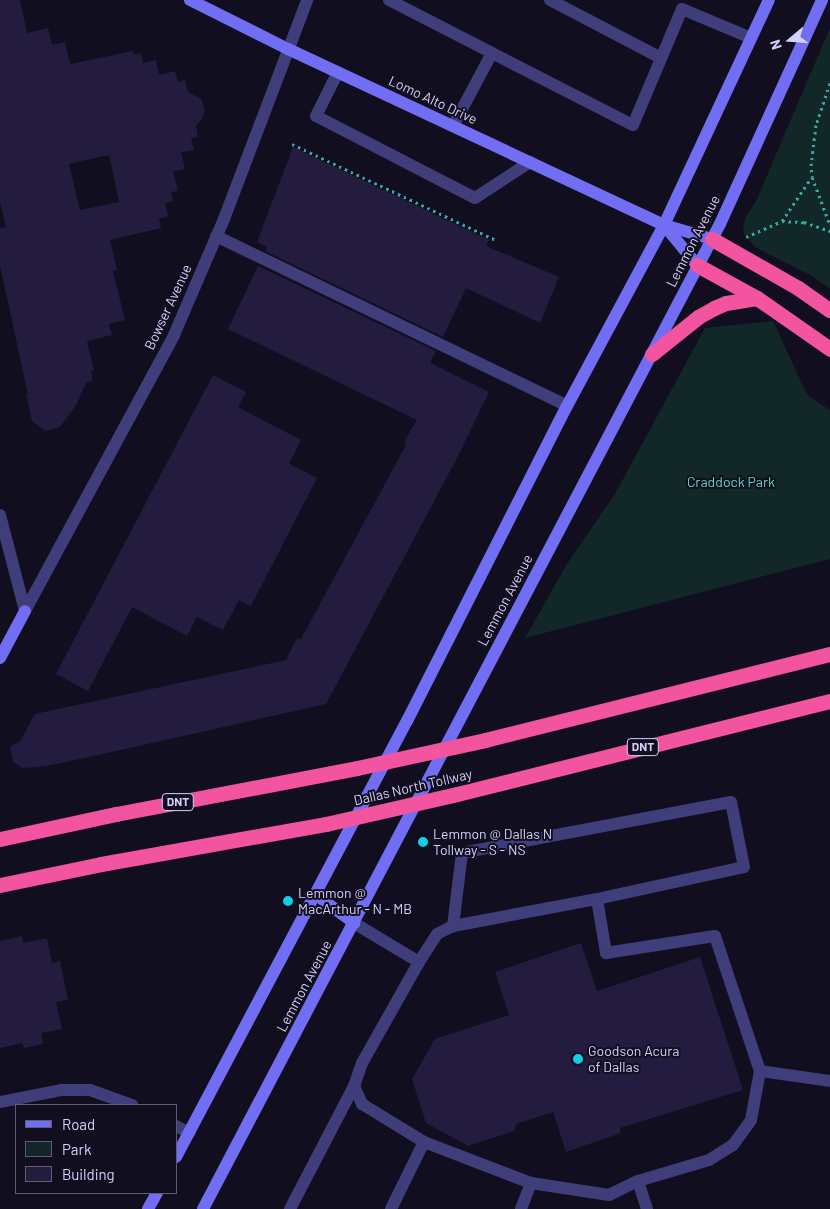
<!DOCTYPE html>
<style>
body{margin:0}
#map{position:relative;width:830px;height:1209px;overflow:hidden;background:#110e1f;font-family:Barlow,sans-serif}
div>[style]{position:absolute}
.green>*{inset:0;background:#122828}
.building>*{inset:0;background:#231c3e}
.path>*{height:3px;margin-top:-1.5px;transform-origin:0;background:repeating-linear-gradient(90deg,#37a8a2 0 2.5px,transparent 0 6.5px)}
.lane>*{height:12px;margin:-6px;padding:0 6px;transform-origin:6px;border-radius:6px;background:#3f3d7a}
.street>*{height:12px;margin:-6px;padding:0 6px;transform-origin:6px;border-radius:6px;background:#3f3d7a}
.secondary>*{height:12px;margin:-6px;padding:0 6px;transform-origin:6px;border-radius:6px;background:#726ef4}
.highway>*{height:15px;margin:-7.5px;padding:0 7.5px;transform-origin:7.5px;border-radius:7.5px;background:#f2549f}
.dots>*{width:14px;height:14px;translate:-50% -50%;box-sizing:border-box;border:2px solid #110e1f;border-radius:50%}
span{translate:-50% -50%;white-space:nowrap;text-align:center;line-height:1.15;-webkit-text-stroke:4px #110e1f;paint-order:stroke}
.shield-label span{padding:1px 4px;background:#110e1f;border:1px solid;border-radius:4px;-webkit-text-stroke-width:0}
.shield-label{font-size:12px;color:#d5d0fb;font-weight:700}
.street-label{font-size:14px;color:#d5d0fb}
.park-label{font-size:14px;color:#62d5b9}
.poi-label{font-size:14px;color:#d5d0fb}
.left{translate:0 -50%;text-align:left}
.legend{position:absolute;left:15px;top:1104px;width:162px;height:90px;box-sizing:border-box;background:#110e1f;border:1px solid #5f5c77;margin:0;padding:6px 9px;list-style:none;font-size:15px;color:#d5d0fb}
.legend li{display:flex;align-items:center;gap:10px;height:25px}
.legend b{width:25px;border:1px solid #5f5c77}
.north{position:absolute;left:765px;top:15px;width:50px;height:50px;-webkit-text-stroke:4px #110e1f;paint-order:stroke;rotate:252deg;font-size:14px;font-weight:700;line-height:20px;text-align:center;color:#d5d0fb}
.north::after{content:'';display:block;margin:auto;width:18px;height:22px;background:#d5d0fb;clip-path:polygon(50% 0,100% 100%,50% 72%,0 100%)}
</style>
<div id="map">
<div class="green">
<i style="clip-path:polygon(830px 28px,830px 289px,810px 275px,755px 247px,744px 234px,743px 227px,746px 217px,757px 199px)"></i>
<i style="clip-path:polygon(773px 321px,807px 395px,830px 410px,830px 559px,525px 638px,567px 564px,615px 494px,705px 328px)"></i>
</div>
<div class="building">
<i style="clip-path:polygon(evenodd,0 0,20px 0,27px 33px,48px 28px,52px 45px,65px 42px,70px 64px,133px 51px,134px 55px,141px 53px,143px 63px,156px 60px,159px 75px,175px 71px,178px 82px,185px 80px,188px 92px,201px 99px,205px 109px,202px 119px,196px 126px,198px 137px,191px 138px,194px 150px,181px 152px,185px 169px,173px 171px,178px 191px,171px 192px,173px 201px,165px 203px,168px 216px,159px 219px,161px 228px,110px 240px,117px 270px,113px 271px,125px 320px,109px 324px,112px 335px,87px 341px,94px 371px,91px 371px,93px 381px,86px 383px,75px 407px,60px 427px,45px 431px,32px 421px,26px 394px,28px 394px,0 266px,0 228px,6px 227px,0 202px,0 0,109px 155px,119px 202px,80px 210px,69px 164px,109px 155px)"></i>
<i style="clip-path:polygon(293px 147px,489px 240px,486px 246px,559px 277px,540px 323px,466px 288px,443px 337px,265px 251px,267px 247px,257px 242px)"></i>
<i style="clip-path:polygon(258px 266px,436px 351px,430px 363px,489px 392px,458px 456px,326px 704px,80px 759px,46px 766px,23px 768px,13px 762px,10px 747px,20px 741px,35px 714px,286px 660px,297px 638px,301px 639px,406px 445px,404px 442px,417px 420px,228px 329px)"></i>
<i style="clip-path:polygon(213px 375px,246px 392px,238px 407px,301px 440px,289px 464px,317px 478px,251px 606px,239px 600px,223px 630px,197px 617px,187px 636px,132px 607px,88px 691px,56px 674px)"></i>
<i style="clip-path:polygon(22px 936px,23px 943px,47px 938px,52px 963px,60px 961px,68px 1000px,56px 1002px,62px 1029px,41px 1033px,43px 1044px,24px 1048px,22px 1043px,0 1048px,0 941px)"></i>
<i style="clip-path:polygon(581px 943px,597px 991px,700px 957px,743px 1090px,620px 1128px,621px 1133px,566px 1152px,553px 1112px,516px 1124px,514px 1131px,468px 1146px,426px 1123px,412px 1079px,435px 1039px,509px 1015px,495px 972px)"></i>
</div>
<div class="path">
<i style="left:830px;top:83px;width:44px;rotate:108.4deg"></i>
<i style="left:816px;top:125px;width:38px;rotate:97deg"></i>
<i style="left:811px;top:163px;width:14px;rotate:86deg"></i>
<i style="left:812px;top:177px;width:51px;rotate:69.4deg"></i>
<i style="left:292px;top:144px;width:225px;rotate:25.2deg"></i>
<i style="left:782px;top:221px;width:22px;rotate:3deg"></i>
<i style="left:804px;top:222px;width:28px;rotate:19deg"></i>
<i style="left:746px;top:237px;width:39px;rotate:-24deg"></i>
<i style="left:782px;top:221px;width:52px;rotate:-56deg"></i>
</div>
<div class="lane">
<i style="left:389px;top:0;width:116px;rotate:27.2deg"></i>
<i style="left:550px;top:0;width:125px;rotate:27.6deg"></i>
<i style="left:338px;top:72px;width:49px;rotate:116.6deg"></i>
<i style="left:316px;top:116px;width:179px;rotate:27.3deg"></i>
<i style="left:475px;top:198px;width:66px;rotate:-33.2deg"></i>
<i style="left:453px;top:126px;width:83px;rotate:-61.9deg"></i>
<i style="left:492px;top:53px;width:158px;rotate:27.1deg"></i>
<i style="left:633px;top:125px;width:126px;rotate:-67.1deg"></i>
<i style="left:682px;top:9px;width:75px;rotate:22.8deg"></i>
<i style="left:216px;top:236px;width:390px;rotate:25.8deg"></i>
<i style="left:597px;top:899px;width:55px;rotate:80.5deg"></i>
<i style="left:606px;top:953px;width:110px;rotate:-8.9deg"></i>
<i style="left:715px;top:936px;width:142px;rotate:71.6deg"></i>
<i style="left:354px;top:923px;width:76px;rotate:31deg"></i>
<i style="left:419px;top:962px;width:116px;rotate:119.4deg"></i>
<i style="left:362px;top:1063px;width:24px;rotate:109deg"></i>
<i style="left:354px;top:1086px;width:20px;rotate:66deg"></i>
<i style="left:362px;top:1104px;width:73px;rotate:31.5deg"></i>
<i style="left:419px;top:962px;width:33px;rotate:-57deg"></i>
<i style="left:437px;top:934px;width:18px;rotate:-27deg"></i>
<i style="left:453px;top:926px;width:147px;rotate:-10.6deg"></i>
<i style="left:597px;top:899px;width:150px;rotate:-12.3deg"></i>
<i style="left:744px;top:867px;width:66px;rotate:-101.3deg"></i>
<i style="left:731px;top:802px;width:274px;rotate:169.3deg"></i>
<i style="left:462px;top:853px;width:74px;rotate:97deg"></i>
<i style="left:290px;top:1209px;width:139px;rotate:-62.5deg"></i>
<i style="left:391px;top:1209px;width:75px;rotate:-63.8deg"></i>
<i style="left:424px;top:1142px;width:115px;rotate:21deg"></i>
<i style="left:531px;top:1183px;width:79px;rotate:8.7deg"></i>
<i style="left:609px;top:1195px;width:32px;rotate:-26deg"></i>
<i style="left:521px;top:1209px;width:28px;rotate:-69deg"></i>
<i style="left:647px;top:1209px;width:29px;rotate:-108deg"></i>
<i style="left:638px;top:1181px;width:74px;rotate:-16.5deg"></i>
<i style="left:709px;top:1160px;width:28px;rotate:-32deg"></i>
<i style="left:733px;top:1145px;width:31px;rotate:-54deg"></i>
<i style="left:751px;top:1120px;width:50px;rotate:-79.6deg"></i>
<i style="left:760px;top:1071px;width:71px;rotate:8.1deg"></i>
</div>
<div class="street">
<i style="left:0;top:515px;width:99px;rotate:75.4deg"></i>
<i style="left:25px;top:611px;width:314px;rotate:-61.6deg"></i>
<i style="left:174px;top:335px;width:126px;rotate:-66.7deg"></i>
<i style="left:224px;top:219px;width:234px;rotate:-69.2deg"></i>
<i style="left:0;top:1102px;width:62px;rotate:-11.1deg"></i>
<i style="left:61px;top:1090px;width:29px"></i>
<i style="left:90px;top:1090px;width:45px;rotate:19.7deg"></i>
<i style="left:176px;top:1126px;width:15px;rotate:28deg"></i>
</div>
<div class="secondary">
<i style="left:190px;top:0;width:110px;rotate:26.6deg"></i>
<i style="left:288px;top:49px;width:415px;rotate:25.1deg"></i>
<i style="left:664px;top:225px;width:50px;rotate:16.3deg"></i>
<i style="left:664px;top:225px;width:52px;rotate:50.5deg"></i>
<i style="left:0;top:658px;width:53px;rotate:-62deg"></i>
<i style="left:315px;top:894px;width:49px;rotate:36.6deg"></i>
<i style="left:176px;top:1157px;width:493px;rotate:-62.1deg"></i>
<i style="left:407px;top:721px;width:353px;rotate:-63.1deg"></i>
<i style="left:567px;top:406px;width:205px;rotate:-61.8deg"></i>
<i style="left:664px;top:225px;width:248px;rotate:-65deg"></i>
<i style="left:148px;top:1209px;width:18px;rotate:-61deg"></i>
<i style="left:203px;top:1209px;width:1112px;rotate:-62.31deg"></i>
<i style="left:720px;top:224px;width:246px;rotate:-65.5deg"></i>
</div>
<div class="highway">
<i style="left:712px;top:239px;width:99px;rotate:29.7deg"></i>
<i style="left:798px;top:288px;width:39px;rotate:35deg"></i>
<i style="left:697px;top:265px;width:68px;rotate:28.8deg"></i>
<i style="left:757px;top:298px;width:89px;rotate:34.9deg"></i>
<i style="left:652px;top:354px;width:59px;rotate:-38.8deg"></i>
<i style="left:698px;top:317px;width:18px;rotate:-29deg"></i>
<i style="left:714px;top:308px;width:13px;rotate:-23deg"></i>
<i style="left:726px;top:303px;width:31px;rotate:-9deg"></i>
<i style="left:0;top:839px;width:119px;rotate:-12.2deg"></i>
<i style="left:116px;top:814px;width:245px;rotate:-10.8deg"></i>
<i style="left:357px;top:768px;width:131px;rotate:-12.3deg"></i>
<i style="left:485px;top:740px;width:356px;rotate:-14deg"></i>
<i style="left:0;top:885px;width:103px;rotate:-11.7deg"></i>
<i style="left:101px;top:864px;width:229px;rotate:-10.1deg"></i>
<i style="left:326px;top:824px;width:134px;rotate:-12.9deg"></i>
<i style="left:457px;top:794px;width:384px;rotate:-14deg"></i>
</div>
<div class="dots">
<i style="left:423px;top:842px;background:#11cfe6"></i>
<i style="left:288px;top:901px;background:#11cfe6"></i>
<i style="left:578px;top:1059px;background:#11cfe6"></i>
</div>
<div class="shield-label">
<span style="left:643px;top:747px">DNT</span>
<span style="left:178px;top:802px">DNT</span>
</div>
<div class="street-label">
<span style="left:433px;top:100px;rotate:25deg">Lomo Alto Drive</span>
<span style="left:693px;top:241px;rotate:-63deg">Lemmon Avenue</span>
<span style="left:168px;top:307px;rotate:-65deg">Bowser Avenue</span>
<span style="left:505px;top:600px;rotate:-62deg">Lemmon Avenue</span>
<span style="left:413px;top:787px;rotate:-13deg">Dallas North Tollway</span>
<span style="left:304px;top:986px;rotate:-62deg">Lemmon Avenue</span>
</div>
<div class="park-label">
<span style="left:731px;top:482px">Craddock Park</span>
</div>
<div class="poi-label">
<span class="left" style="left:433px;top:842px">Lemmon @ Dallas N<br>Tollway - S - NS</span>
<span class="left" style="left:298px;top:901px">Lemmon @<br>MacArthur - N - MB</span>
<span class="left" style="left:588px;top:1059px">Goodson Acura<br>of Dallas</span>
</div>
<ul class="legend">
<li><b style="height:6px;background:#726ef4"></b>Road</li>
<li><b style="height:14px;background:#122828"></b>Park</li>
<li><b style="height:14px;background:#231c3e"></b>Building</li>
</ul>
<div class="north">N</div>
</div>
